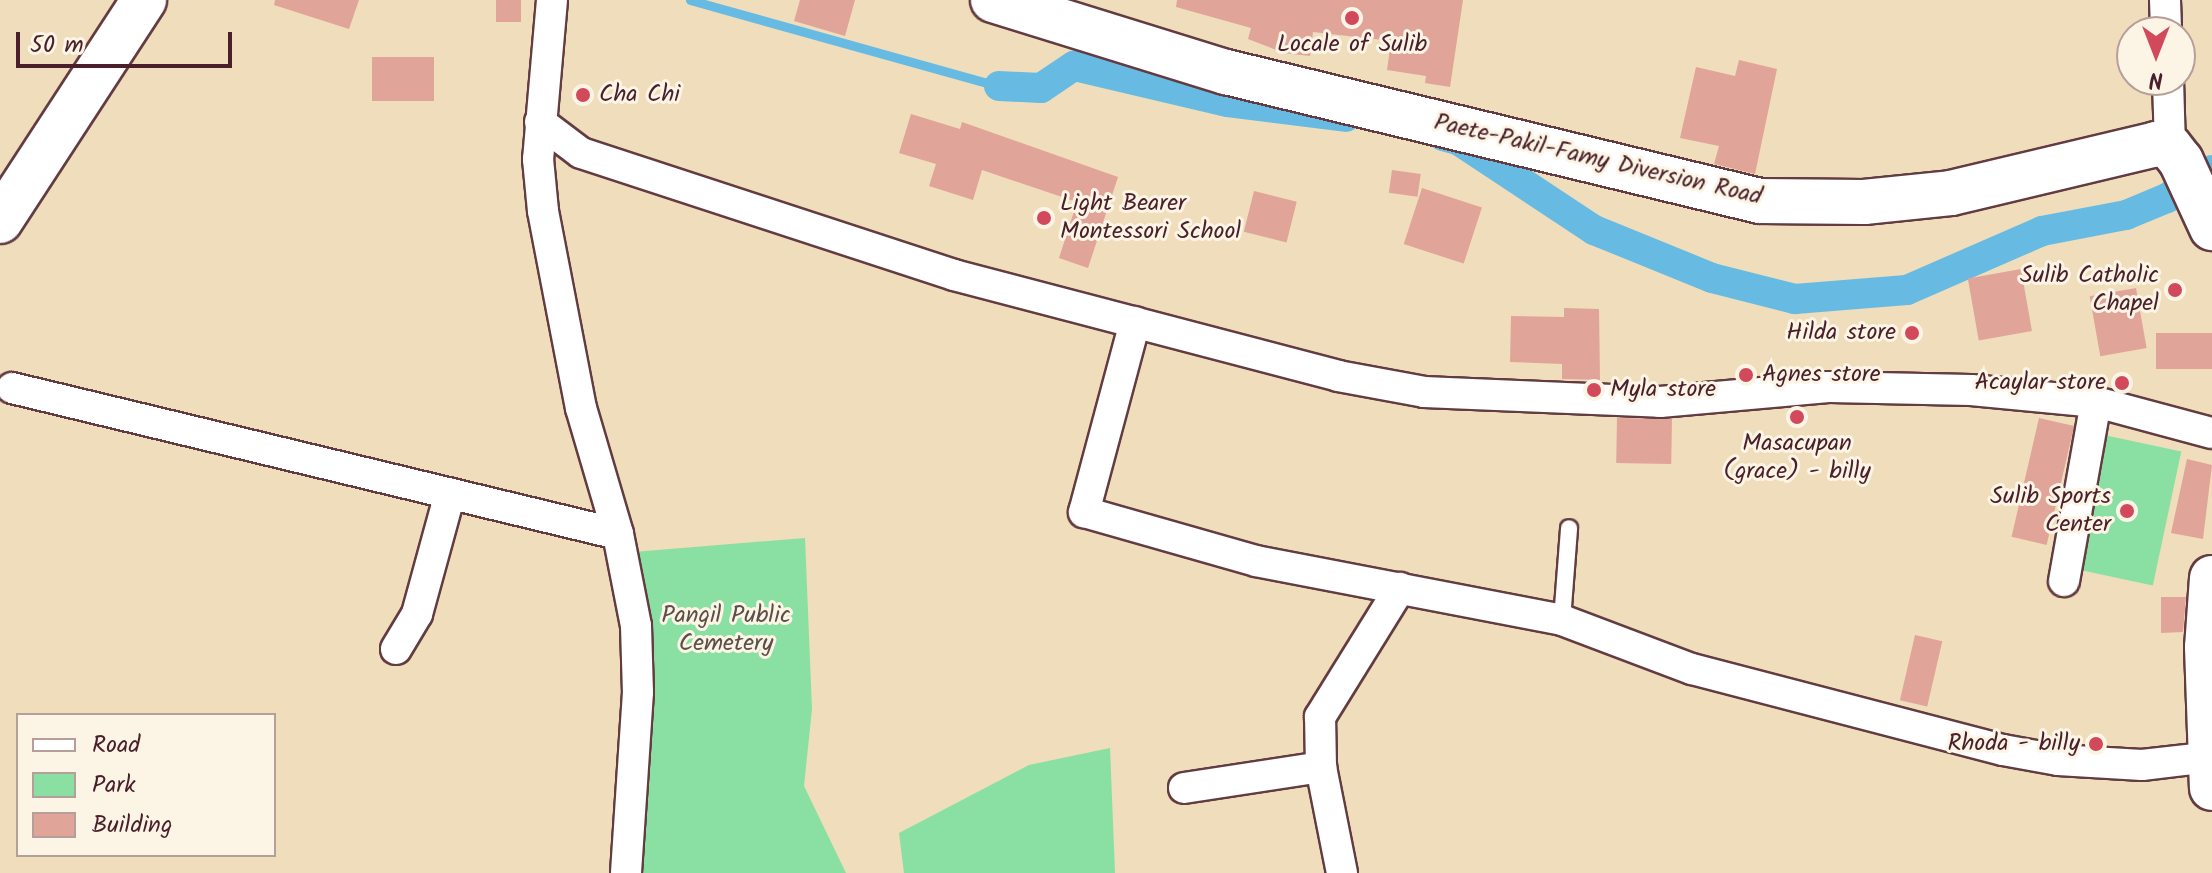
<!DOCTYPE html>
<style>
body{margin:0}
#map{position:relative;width:2212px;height:873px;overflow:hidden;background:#efddbb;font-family:Kalam,sans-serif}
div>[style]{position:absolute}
.green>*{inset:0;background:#8ae0a2;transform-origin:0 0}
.stream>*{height:9px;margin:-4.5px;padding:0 4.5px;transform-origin:4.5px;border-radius:4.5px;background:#67bbe3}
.canal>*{height:30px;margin:-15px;padding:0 15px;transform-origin:15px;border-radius:15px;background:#67bbe3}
.building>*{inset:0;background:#e1a499;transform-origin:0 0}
.roads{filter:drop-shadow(2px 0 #633c41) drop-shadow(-2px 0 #633c41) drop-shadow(0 2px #633c41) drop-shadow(0 -2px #633c41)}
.lane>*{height:16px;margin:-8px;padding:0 8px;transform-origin:8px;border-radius:8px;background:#fff}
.street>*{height:30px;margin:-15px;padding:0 15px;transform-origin:15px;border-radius:15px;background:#fff}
.secondary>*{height:44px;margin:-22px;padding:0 22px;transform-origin:22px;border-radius:22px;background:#fff}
.dots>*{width:22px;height:22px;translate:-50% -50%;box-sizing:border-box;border:4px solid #fcf5e5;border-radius:50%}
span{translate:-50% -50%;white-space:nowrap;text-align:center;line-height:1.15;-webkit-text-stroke:6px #fcf5e5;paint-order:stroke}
.poi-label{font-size:24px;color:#4a1f2b}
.left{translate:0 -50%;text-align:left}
.right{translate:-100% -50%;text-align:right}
.street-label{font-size:24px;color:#4a1f2b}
.park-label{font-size:24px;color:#5a4f49}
.legend{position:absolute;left:16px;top:713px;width:260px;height:144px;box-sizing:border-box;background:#fcf5e5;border:2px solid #b59f9b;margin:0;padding:10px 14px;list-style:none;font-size:24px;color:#4a1f2b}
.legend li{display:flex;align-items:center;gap:16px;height:40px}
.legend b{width:40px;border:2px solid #b59f9b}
.north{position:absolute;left:2116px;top:16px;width:80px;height:80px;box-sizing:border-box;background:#fcf5e5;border:2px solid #b59f9b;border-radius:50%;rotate:180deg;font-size:22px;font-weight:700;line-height:32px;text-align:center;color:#4a1f2b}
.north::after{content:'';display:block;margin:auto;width:28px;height:36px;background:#d1495b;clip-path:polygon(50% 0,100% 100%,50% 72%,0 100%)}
.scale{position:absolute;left:16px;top:32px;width:216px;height:36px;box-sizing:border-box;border:4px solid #4a1f2b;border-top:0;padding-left:10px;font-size:24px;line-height:28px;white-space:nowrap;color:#4a1f2b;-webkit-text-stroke:6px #fcf5e5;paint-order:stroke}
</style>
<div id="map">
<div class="green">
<i style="left:2104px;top:435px;width:79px;height:137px;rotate:12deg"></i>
<i style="clip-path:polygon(805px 538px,812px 709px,804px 786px,846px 873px,635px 873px,633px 552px)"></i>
<i style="clip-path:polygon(1110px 748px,1115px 873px,904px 873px,899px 833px,1029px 765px)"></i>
</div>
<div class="stream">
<i style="left:690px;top:0;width:321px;rotate:15.6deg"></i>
</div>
<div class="canal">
<i style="left:999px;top:86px;width:42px;rotate:2.7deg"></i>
<i style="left:1041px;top:88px;width:40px;rotate:-34deg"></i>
<i style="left:1074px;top:66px;width:158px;rotate:13.2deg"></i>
<i style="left:1228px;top:102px;width:119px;rotate:7.2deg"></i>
<i style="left:1443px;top:136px;width:16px;rotate:15deg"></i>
<i style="left:1458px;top:140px;width:163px;rotate:33.5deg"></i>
<i style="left:1594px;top:230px;width:127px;rotate:22.1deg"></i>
<i style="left:1712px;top:278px;width:86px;rotate:14.2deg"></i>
<i style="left:1795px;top:299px;width:112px;rotate:-4.6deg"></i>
<i style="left:1907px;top:290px;width:147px;rotate:-23.6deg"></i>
<i style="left:2042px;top:231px;width:86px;rotate:-10.8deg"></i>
<i style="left:2126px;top:215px;width:44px;rotate:-22.5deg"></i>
<i style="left:2167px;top:198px;width:53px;rotate:-31.9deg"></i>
</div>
<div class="building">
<i style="clip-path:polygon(275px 0,359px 0,349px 29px,274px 5px)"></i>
<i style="left:496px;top:0;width:25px;height:22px"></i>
<i style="clip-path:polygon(800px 0,855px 0,845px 36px,794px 21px)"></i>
<i style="clip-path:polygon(1177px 0,1463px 0,1450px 87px,1425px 83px,1426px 76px,1387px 70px,1391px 41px,1313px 32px,1310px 56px,1284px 53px,1248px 39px,1251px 28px,1176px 7px)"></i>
<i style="left:434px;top:57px;width:44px;height:62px;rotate:90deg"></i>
<i style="clip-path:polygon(1739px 60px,1777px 69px,1755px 174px,1714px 164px,1719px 146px,1680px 138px,1696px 67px,1735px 76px)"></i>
<i style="clip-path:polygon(911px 114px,960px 129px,962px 122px,1118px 177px,1088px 268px,1059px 258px,1077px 202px,982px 170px,973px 200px,929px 186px,936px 164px,899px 153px)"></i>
<i style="left:1392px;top:170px;width:29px;height:23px;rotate:8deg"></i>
<i style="left:1422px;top:188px;width:63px;height:59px;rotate:18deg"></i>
<i style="left:1254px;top:191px;width:44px;height:42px;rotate:14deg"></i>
<i style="left:2021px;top:269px;width:63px;height:54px;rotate:80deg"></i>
<i style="left:2136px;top:288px;width:61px;height:47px;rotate:80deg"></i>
<i style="clip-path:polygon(1564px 308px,1599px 309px,1600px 380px,1562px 379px,1562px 364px,1510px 362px,1511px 316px,1564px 317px)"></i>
<i style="left:2212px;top:333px;width:36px;height:56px;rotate:90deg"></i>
<i style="left:1617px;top:418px;width:55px;height:45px;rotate:1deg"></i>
<i style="left:2039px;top:418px;width:36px;height:122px;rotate:13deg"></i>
<i style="clip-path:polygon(2187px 459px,2212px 465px,2203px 539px,2171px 533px)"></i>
<i style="clip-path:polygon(2161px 597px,2186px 597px,2183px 632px,2161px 633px)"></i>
<i style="left:1915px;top:635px;width:28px;height:67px;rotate:13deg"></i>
</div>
<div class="roads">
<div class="lane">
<i style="left:1562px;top:620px;width:92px;rotate:-85.6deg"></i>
</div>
<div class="street">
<i style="left:552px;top:0;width:160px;rotate:95deg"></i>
<i style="left:538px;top:159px;width:52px;rotate:84.5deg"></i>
<i style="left:543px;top:211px;width:201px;rotate:79.1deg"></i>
<i style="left:581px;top:408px;width:131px;rotate:73.6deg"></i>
<i style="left:618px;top:534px;width:94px;rotate:78.9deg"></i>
<i style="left:636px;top:626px;width:66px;rotate:88.3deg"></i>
<i style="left:638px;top:692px;width:181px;rotate:93.8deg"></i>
<i style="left:2165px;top:0;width:32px;rotate:88deg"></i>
<i style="left:2168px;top:80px;width:67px;rotate:88.3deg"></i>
<i style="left:540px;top:122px;width:51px;rotate:37.1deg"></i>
<i style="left:581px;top:153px;width:392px;rotate:18.1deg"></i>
<i style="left:954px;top:275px;width:397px;rotate:14.7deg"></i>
<i style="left:1338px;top:376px;width:87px;rotate:10.5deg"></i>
<i style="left:1424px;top:392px;width:236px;rotate:2.4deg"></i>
<i style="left:1660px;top:402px;width:169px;rotate:-5.1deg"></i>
<i style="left:1828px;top:387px;width:143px;rotate:1.2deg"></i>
<i style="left:1971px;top:390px;width:126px;rotate:5.5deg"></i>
<i style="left:2096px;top:402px;width:120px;rotate:15deg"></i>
<i style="left:1135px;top:322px;width:197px;rotate:105deg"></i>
<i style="left:1084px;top:512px;width:179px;rotate:15.9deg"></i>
<i style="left:1256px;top:561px;width:312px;rotate:10.9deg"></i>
<i style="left:1562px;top:620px;width:139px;rotate:20.7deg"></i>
<i style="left:1692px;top:669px;width:321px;rotate:14.6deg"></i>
<i style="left:2003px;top:750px;width:56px;rotate:10.3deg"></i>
<i style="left:2058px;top:760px;width:84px;rotate:3.4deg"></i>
<i style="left:2142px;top:765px;width:69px;rotate:-6.6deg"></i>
<i style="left:12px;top:388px;width:623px;rotate:13.55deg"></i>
<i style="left:2064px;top:581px;width:182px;rotate:-79.9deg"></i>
<i style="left:396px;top:649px;width:41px;rotate:-59deg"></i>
<i style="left:417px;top:614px;width:125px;rotate:-74.7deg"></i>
<i style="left:1184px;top:788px;width:139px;rotate:-8.7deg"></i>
<i style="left:1342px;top:873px;width:108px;rotate:-101.2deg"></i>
<i style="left:1321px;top:767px;width:50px;rotate:-91.1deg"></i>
<i style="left:1320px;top:717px;width:152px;rotate:-58.2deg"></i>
</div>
<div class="secondary">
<i style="left:993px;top:0;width:244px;rotate:17.2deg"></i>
<i style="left:1226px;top:72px;width:549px;rotate:13.58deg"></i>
<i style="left:1760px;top:201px;width:104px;rotate:0.6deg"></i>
<i style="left:1864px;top:202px;width:87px;rotate:-5.9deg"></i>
<i style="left:1951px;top:193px;width:211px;rotate:-13.4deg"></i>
<i style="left:2156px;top:144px;width:14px;rotate:12deg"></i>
<i style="left:2170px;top:147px;width:18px;rotate:52deg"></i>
<i style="left:2181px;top:161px;width:74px;rotate:65.2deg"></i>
<i style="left:0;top:221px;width:264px;rotate:-56.9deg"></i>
<i style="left:2212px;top:578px;width:69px;rotate:94.1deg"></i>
<i style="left:2207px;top:647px;width:141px;rotate:88deg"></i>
</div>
</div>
<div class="dots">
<i style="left:1352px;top:18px;background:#d1495b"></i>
<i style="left:583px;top:95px;background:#d1495b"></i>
<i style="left:1044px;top:218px;background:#d1495b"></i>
<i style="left:2175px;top:290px;background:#d1495b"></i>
<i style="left:1912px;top:333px;background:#d1495b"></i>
<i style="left:1746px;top:375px;background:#d1495b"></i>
<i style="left:2122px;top:383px;background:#d1495b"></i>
<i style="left:1594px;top:390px;background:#d1495b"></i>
<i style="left:1797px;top:417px;background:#d1495b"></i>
<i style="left:2127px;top:511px;background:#d1495b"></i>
<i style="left:2096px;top:744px;background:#d1495b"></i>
</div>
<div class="poi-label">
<span style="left:1352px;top:45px">Locale of Sulib</span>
<span class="left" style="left:599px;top:95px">Cha Chi</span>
<span class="left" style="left:1060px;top:218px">Light Bearer<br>Montessori School</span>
<span class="right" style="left:2159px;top:290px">Sulib Catholic<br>Chapel</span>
<span class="right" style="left:1896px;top:333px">Hilda store</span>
<span class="left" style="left:1762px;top:375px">Agnes store</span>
<span class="right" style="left:2106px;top:383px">Acaylar store</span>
<span class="left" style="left:1610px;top:390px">Myla store</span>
<span style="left:1797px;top:458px">Masacupan<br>(grace) - billy</span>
<span class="right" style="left:2111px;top:511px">Sulib Sports<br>Center</span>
<span class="right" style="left:2080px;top:744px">Rhoda - billy</span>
</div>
<div class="street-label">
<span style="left:1598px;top:160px;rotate:13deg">Paete-Pakil-Famy Diversion Road</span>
</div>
<div class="park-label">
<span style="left:726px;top:630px">Pangil Public<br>Cemetery</span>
</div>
<ul class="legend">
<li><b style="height:10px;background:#fff"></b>Road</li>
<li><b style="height:22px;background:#8ae0a2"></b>Park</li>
<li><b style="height:22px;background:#e1a499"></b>Building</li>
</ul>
<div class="north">N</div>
<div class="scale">50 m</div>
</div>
